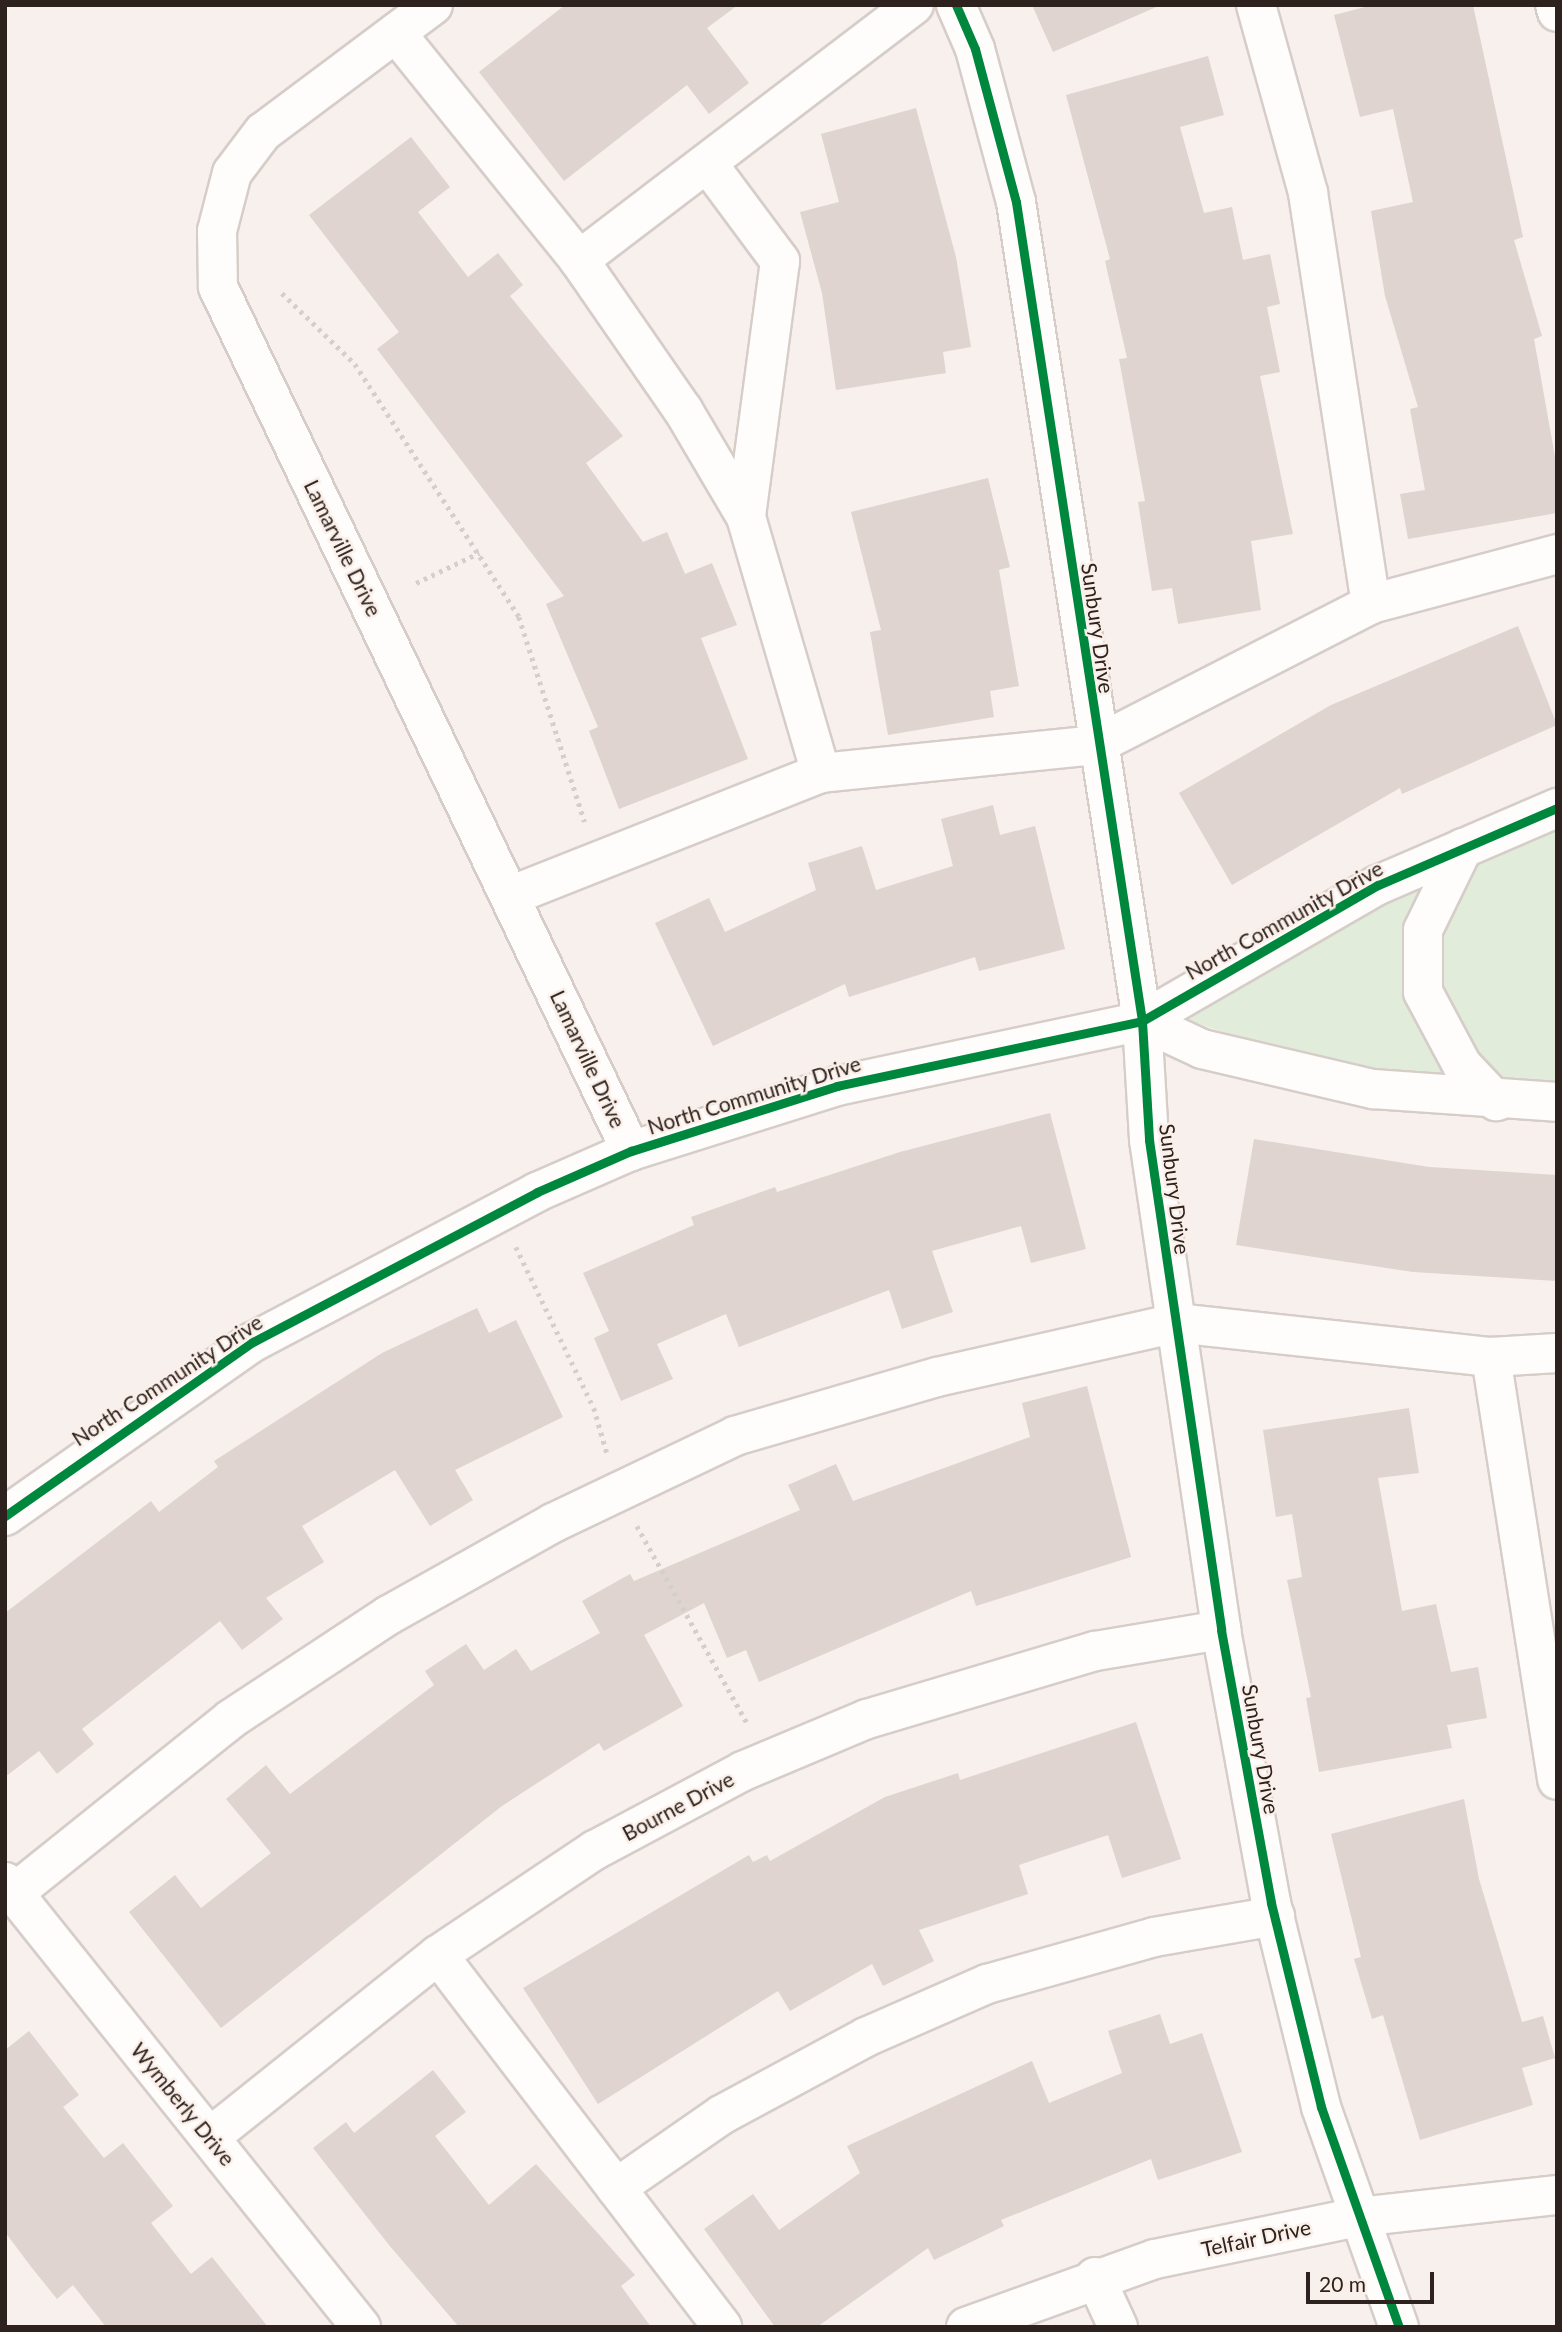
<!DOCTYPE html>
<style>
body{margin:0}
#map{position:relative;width:1562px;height:2332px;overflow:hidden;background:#f7f0ed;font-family:Lato,sans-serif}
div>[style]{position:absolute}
.green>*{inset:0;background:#e2ecda}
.building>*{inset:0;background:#dfd4cf}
.path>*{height:4.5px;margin-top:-2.25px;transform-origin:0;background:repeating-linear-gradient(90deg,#d3cfce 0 3.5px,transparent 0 8.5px)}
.roads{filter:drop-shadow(2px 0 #d6cdc9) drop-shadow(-2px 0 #d6cdc9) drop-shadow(0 2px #d6cdc9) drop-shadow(0 -2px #d6cdc9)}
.minor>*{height:38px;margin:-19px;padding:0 19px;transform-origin:19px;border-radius:19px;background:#fefdfc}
.cycleway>*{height:9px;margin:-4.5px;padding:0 4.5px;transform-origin:4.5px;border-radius:4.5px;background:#00873e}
span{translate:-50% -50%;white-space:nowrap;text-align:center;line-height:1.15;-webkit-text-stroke:5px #fbefe9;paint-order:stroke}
.street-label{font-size:21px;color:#2d221d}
.frame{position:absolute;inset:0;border:7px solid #2d221d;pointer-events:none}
.scale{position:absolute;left:1306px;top:2272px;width:128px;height:32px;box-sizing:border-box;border:4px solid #2d221d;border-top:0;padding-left:9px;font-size:21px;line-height:24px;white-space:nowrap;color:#2d221d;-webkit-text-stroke:5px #fbefe9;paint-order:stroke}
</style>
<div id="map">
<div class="green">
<i style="clip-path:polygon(1557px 831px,1557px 1089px,1341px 1073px,1177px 1016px,1393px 892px)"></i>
</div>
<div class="building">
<i style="clip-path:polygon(565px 5px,738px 5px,707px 28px,749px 83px,709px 114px,687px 85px,564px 181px,479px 72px)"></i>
<i style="clip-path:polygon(1032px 5px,1161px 5px,1053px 52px)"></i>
<i style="clip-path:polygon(1373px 5px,1473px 5px,1523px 237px,1514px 240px,1542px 336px,1534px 339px,1557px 468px,1557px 513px,1408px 539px,1400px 494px,1425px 490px,1410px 409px,1418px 407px,1385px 296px,1371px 211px,1413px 202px,1393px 109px,1360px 117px,1334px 15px)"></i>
<i style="clip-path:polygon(1208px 56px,1224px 115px,1180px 127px,1204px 213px,1232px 207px,1243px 260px,1270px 254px,1280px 304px,1267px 307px,1280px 372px,1260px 376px,1293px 534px,1251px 541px,1261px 610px,1178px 624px,1172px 588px,1152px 591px,1138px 502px,1145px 501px,1119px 359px,1127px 358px,1105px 261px,1110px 259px,1066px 95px)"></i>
<i style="clip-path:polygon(916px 108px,956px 257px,971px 347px,943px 352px,946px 373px,836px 390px,822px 293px,800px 212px,839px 202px,821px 134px)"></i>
<i style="clip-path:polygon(411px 137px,450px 187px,418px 212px,468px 277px,498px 253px,523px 285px,510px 296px,623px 436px,586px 463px,643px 542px,667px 532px,685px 574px,712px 563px,737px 625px,701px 638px,748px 759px,619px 809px,589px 731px,598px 727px,546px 604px,564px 596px,377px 349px,399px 332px,309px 215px)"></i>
<i style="clip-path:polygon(988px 478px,1010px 567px,999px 570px,1019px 686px,990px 691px,994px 717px,888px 735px,870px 632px,881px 630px,851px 512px)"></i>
<i style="clip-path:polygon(1518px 626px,1557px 725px,1402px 794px,1400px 788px,1232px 885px,1179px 793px,1331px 705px)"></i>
<i style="clip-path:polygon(993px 805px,1000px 835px,1035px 826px,1065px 949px,979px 971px,975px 957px,849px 997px,845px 984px,713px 1046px,655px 923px,709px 898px,725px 932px,816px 890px,808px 863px,862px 846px,876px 890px,953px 866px,941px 819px)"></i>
<i style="clip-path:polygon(1050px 1113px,1086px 1249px,1031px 1263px,1021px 1226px,932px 1251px,953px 1312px,902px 1329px,889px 1290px,739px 1347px,726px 1314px,657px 1344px,673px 1379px,621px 1401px,594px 1338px,609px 1331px,583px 1273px,694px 1225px,691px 1217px,775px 1187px,777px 1192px,900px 1152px)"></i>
<i style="clip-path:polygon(1254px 1139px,1429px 1167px,1557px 1175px,1557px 1281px,1413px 1272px,1236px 1245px)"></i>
<i style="clip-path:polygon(477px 1308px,489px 1333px,516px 1320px,563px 1417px,455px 1470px,473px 1500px,430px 1526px,395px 1470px,302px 1526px,324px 1562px,266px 1598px,283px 1619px,242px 1650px,220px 1621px,82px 1729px,94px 1744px,57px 1774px,39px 1751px,5px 1777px,5px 1613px,151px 1501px,159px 1512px,218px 1467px,214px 1461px,382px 1353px)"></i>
<i style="clip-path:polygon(1087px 1386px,1131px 1557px,976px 1606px,971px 1591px,759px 1682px,746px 1650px,727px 1658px,704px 1603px,644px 1635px,683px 1706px,604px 1751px,599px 1743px,502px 1806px,221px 2028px,129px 1912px,175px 1875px,201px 1908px,271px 1853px,226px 1799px,266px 1765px,290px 1794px,434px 1685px,425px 1671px,466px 1644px,484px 1670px,516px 1649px,531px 1671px,600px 1633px,582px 1601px,630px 1574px,634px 1581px,800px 1510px,788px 1485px,836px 1464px,853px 1501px,1030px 1437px,1022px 1403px)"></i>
<i style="clip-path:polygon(1409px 1408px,1419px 1473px,1378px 1478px,1402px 1611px,1436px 1604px,1451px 1672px,1478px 1667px,1487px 1718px,1447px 1725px,1452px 1748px,1319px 1772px,1306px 1698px,1311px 1697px,1287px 1580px,1302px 1577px,1292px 1514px,1276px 1517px,1263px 1430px)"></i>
<i style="clip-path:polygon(1136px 1722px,1181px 1859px,1122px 1878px,1108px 1835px,1019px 1865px,1028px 1894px,919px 1930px,934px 1961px,883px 1986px,872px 1964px,790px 2011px,778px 1991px,598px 2104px,523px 1988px,749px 1855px,753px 1862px,767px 1855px,770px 1861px,885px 1797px,958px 1773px,960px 1780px)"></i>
<i style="clip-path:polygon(1464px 1799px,1479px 1879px,1522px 2022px,1543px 2016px,1555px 2058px,1522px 2068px,1533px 2105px,1420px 2140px,1383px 2015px,1372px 2019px,1354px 1959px,1361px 1957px,1331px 1834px)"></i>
<i style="clip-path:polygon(1160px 2014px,1170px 2044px,1202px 2033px,1242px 2152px,1158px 2180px,1151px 2159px,1001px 2220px,1004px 2226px,934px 2260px,928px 2248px,817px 2327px,775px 2327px,704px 2229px,753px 2194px,779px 2230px,860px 2173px,847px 2146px,1032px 2061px,1049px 2103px,1122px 2073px,1108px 2031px)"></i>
<i style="clip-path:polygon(29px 2031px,79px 2095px,63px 2107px,104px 2158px,123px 2143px,173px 2206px,151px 2223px,191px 2274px,212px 2257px,268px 2327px,106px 2327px,73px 2285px,57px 2299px,32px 2268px,5px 2232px,5px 2050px)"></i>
<i style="clip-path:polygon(433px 2070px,466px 2112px,435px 2136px,489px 2205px,536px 2164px,635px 2275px,621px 2286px,651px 2327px,459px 2327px,389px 2245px,313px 2148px,346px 2122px,354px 2133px)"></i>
</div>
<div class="path">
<i style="left:282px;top:293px;width:102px;rotate:44.2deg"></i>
<i style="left:355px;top:364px;width:302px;rotate:57deg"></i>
<i style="left:519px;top:617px;width:215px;rotate:72.2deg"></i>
<i style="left:416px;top:583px;width:70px;rotate:-25.5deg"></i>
<i style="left:516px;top:1247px;width:179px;rotate:64.2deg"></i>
<i style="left:594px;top:1408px;width:47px;rotate:73.9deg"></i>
<i style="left:637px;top:1526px;width:229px;rotate:60.8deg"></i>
</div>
<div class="roads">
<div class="minor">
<i style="left:433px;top:5px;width:212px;rotate:143.2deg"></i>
<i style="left:263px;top:132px;width:51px;rotate:127.1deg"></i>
<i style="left:232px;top:173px;width:60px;rotate:104.5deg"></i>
<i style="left:217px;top:231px;width:56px;rotate:89deg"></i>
<i style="left:218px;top:287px;width:958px;rotate:64.45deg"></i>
<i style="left:956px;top:5px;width:48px;rotate:66.6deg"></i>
<i style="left:975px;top:49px;width:158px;rotate:75deg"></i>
<i style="left:1016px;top:202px;width:829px;rotate:81.25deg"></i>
<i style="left:1142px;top:1021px;width:119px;rotate:86.6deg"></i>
<i style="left:1149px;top:1140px;width:495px;rotate:81.6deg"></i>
<i style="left:1221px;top:1630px;width:278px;rotate:79.6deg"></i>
<i style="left:1271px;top:1903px;width:210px;rotate:76.2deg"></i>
<i style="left:1321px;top:2107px;width:233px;rotate:70.5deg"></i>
<i style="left:1256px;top:5px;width:195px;rotate:74.5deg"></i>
<i style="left:1308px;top:193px;width:416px;rotate:81.3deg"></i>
<i style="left:1555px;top:5px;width:7px;rotate:74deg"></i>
<i style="left:396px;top:33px;width:292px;rotate:51.1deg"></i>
<i style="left:579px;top:260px;width:183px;rotate:55.3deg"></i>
<i style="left:683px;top:410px;width:124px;rotate:59.5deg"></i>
<i style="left:746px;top:517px;width:267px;rotate:73.7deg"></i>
<i style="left:708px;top:164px;width:121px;rotate:53.4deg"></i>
<i style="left:780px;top:261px;width:258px;rotate:97.6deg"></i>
<i style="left:579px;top:260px;width:421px;rotate:-37.3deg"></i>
<i style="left:1463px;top:848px;width:91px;rotate:116deg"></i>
<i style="left:1423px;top:930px;width:62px;rotate:90deg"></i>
<i style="left:1423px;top:992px;width:83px;rotate:61.9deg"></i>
<i style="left:1462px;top:1065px;width:50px;rotate:46.6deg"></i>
<i style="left:510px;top:896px;width:334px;rotate:-21.6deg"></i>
<i style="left:821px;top:773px;width:276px;rotate:-5.8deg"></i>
<i style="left:1096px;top:745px;width:309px;rotate:-27.1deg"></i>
<i style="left:1371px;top:604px;width:193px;rotate:-15deg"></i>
<i style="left:1142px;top:1021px;width:66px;rotate:25deg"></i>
<i style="left:1202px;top:1049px;width:176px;rotate:13.2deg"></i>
<i style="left:1373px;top:1089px;width:184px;rotate:4deg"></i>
<i style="left:1491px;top:1357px;width:428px;rotate:81.1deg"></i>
<i style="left:5px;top:1516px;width:303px;rotate:-35.1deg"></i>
<i style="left:253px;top:1342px;width:321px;rotate:-27.8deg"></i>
<i style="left:537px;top:1192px;width:103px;rotate:-23.6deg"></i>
<i style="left:631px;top:1151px;width:216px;rotate:-17.5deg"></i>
<i style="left:837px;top:1086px;width:312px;rotate:-12deg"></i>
<i style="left:1142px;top:1021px;width:272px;rotate:-30deg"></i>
<i style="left:1378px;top:885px;width:195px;rotate:-23.3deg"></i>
<i style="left:5px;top:1882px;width:570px;rotate:51.34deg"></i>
<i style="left:14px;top:1893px;width:278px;rotate:-38.7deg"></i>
<i style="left:231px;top:1719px;width:189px;rotate:-33.4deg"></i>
<i style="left:389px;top:1615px;width:188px;rotate:-29.3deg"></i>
<i style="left:553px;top:1523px;width:202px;rotate:-25.5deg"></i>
<i style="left:735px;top:1436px;width:210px;rotate:-16.3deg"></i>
<i style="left:937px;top:1377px;width:245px;rotate:-12.7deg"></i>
<i style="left:1176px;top:1323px;width:317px;rotate:6.2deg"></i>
<i style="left:1491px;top:1357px;width:66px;rotate:-3.5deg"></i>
<i style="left:438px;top:1955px;width:468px;rotate:52.6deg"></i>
<i style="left:210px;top:2137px;width:292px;rotate:-38.6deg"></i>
<i style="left:438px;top:1955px;width:189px;rotate:-33.8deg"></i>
<i style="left:595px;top:1850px;width:168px;rotate:-28.1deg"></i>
<i style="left:743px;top:1771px;width:134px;rotate:-22.8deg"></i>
<i style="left:867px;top:1719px;width:238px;rotate:-16.6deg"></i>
<i style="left:1095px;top:1651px;width:128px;rotate:-9.5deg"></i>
<i style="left:616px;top:2188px;width:130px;rotate:-34.7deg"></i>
<i style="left:723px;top:2114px;width:162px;rotate:-28.3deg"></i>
<i style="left:866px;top:2037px;width:132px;rotate:-23.7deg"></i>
<i style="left:987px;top:1984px;width:173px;rotate:-15.7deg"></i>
<i style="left:1154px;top:1937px;width:123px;rotate:-9.8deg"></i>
<i style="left:1095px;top:2277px;width:55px;rotate:65.3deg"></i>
<i style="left:966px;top:2327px;width:201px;rotate:-19.8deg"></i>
<i style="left:1155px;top:2259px;width:207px;rotate:-11.7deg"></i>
<i style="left:1358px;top:2217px;width:200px;rotate:-6.3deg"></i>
</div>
</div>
<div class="cycleway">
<i style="left:956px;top:5px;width:48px;rotate:66.6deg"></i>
<i style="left:975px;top:49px;width:158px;rotate:75deg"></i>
<i style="left:1016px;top:202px;width:829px;rotate:81.25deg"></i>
<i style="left:1142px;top:1021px;width:119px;rotate:86.6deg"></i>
<i style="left:1149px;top:1140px;width:495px;rotate:81.6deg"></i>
<i style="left:1221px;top:1630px;width:278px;rotate:79.6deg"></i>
<i style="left:1271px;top:1903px;width:210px;rotate:76.2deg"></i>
<i style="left:1321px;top:2107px;width:233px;rotate:70.5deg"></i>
<i style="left:5px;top:1516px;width:303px;rotate:-35.1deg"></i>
<i style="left:253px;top:1342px;width:321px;rotate:-27.8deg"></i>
<i style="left:537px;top:1192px;width:103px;rotate:-23.6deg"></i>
<i style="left:631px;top:1151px;width:216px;rotate:-17.5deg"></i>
<i style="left:837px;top:1086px;width:312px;rotate:-12deg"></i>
<i style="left:1142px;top:1021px;width:272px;rotate:-30deg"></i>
<i style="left:1378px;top:885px;width:195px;rotate:-23.3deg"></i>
</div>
<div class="street-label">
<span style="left:343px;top:548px;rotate:64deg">Lamarville Drive</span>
<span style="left:1098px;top:628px;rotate:82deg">Sunbury Drive</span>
<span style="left:1284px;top:920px;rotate:-29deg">North Community Drive</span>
<span style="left:588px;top:1059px;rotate:65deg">Lamarville Drive</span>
<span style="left:754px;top:1095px;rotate:-17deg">North Community Drive</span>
<span style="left:1175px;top:1189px;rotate:83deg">Sunbury Drive</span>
<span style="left:167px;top:1380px;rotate:-33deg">North Community Drive</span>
<span style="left:1261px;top:1749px;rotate:80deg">Sunbury Drive</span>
<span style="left:678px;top:1806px;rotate:-28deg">Bourne Drive</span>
<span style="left:183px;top:2104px;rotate:51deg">Wymberly Drive</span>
<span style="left:1256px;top:2238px;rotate:-12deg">Telfair Drive</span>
</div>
<div class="frame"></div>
<div class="scale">20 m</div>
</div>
